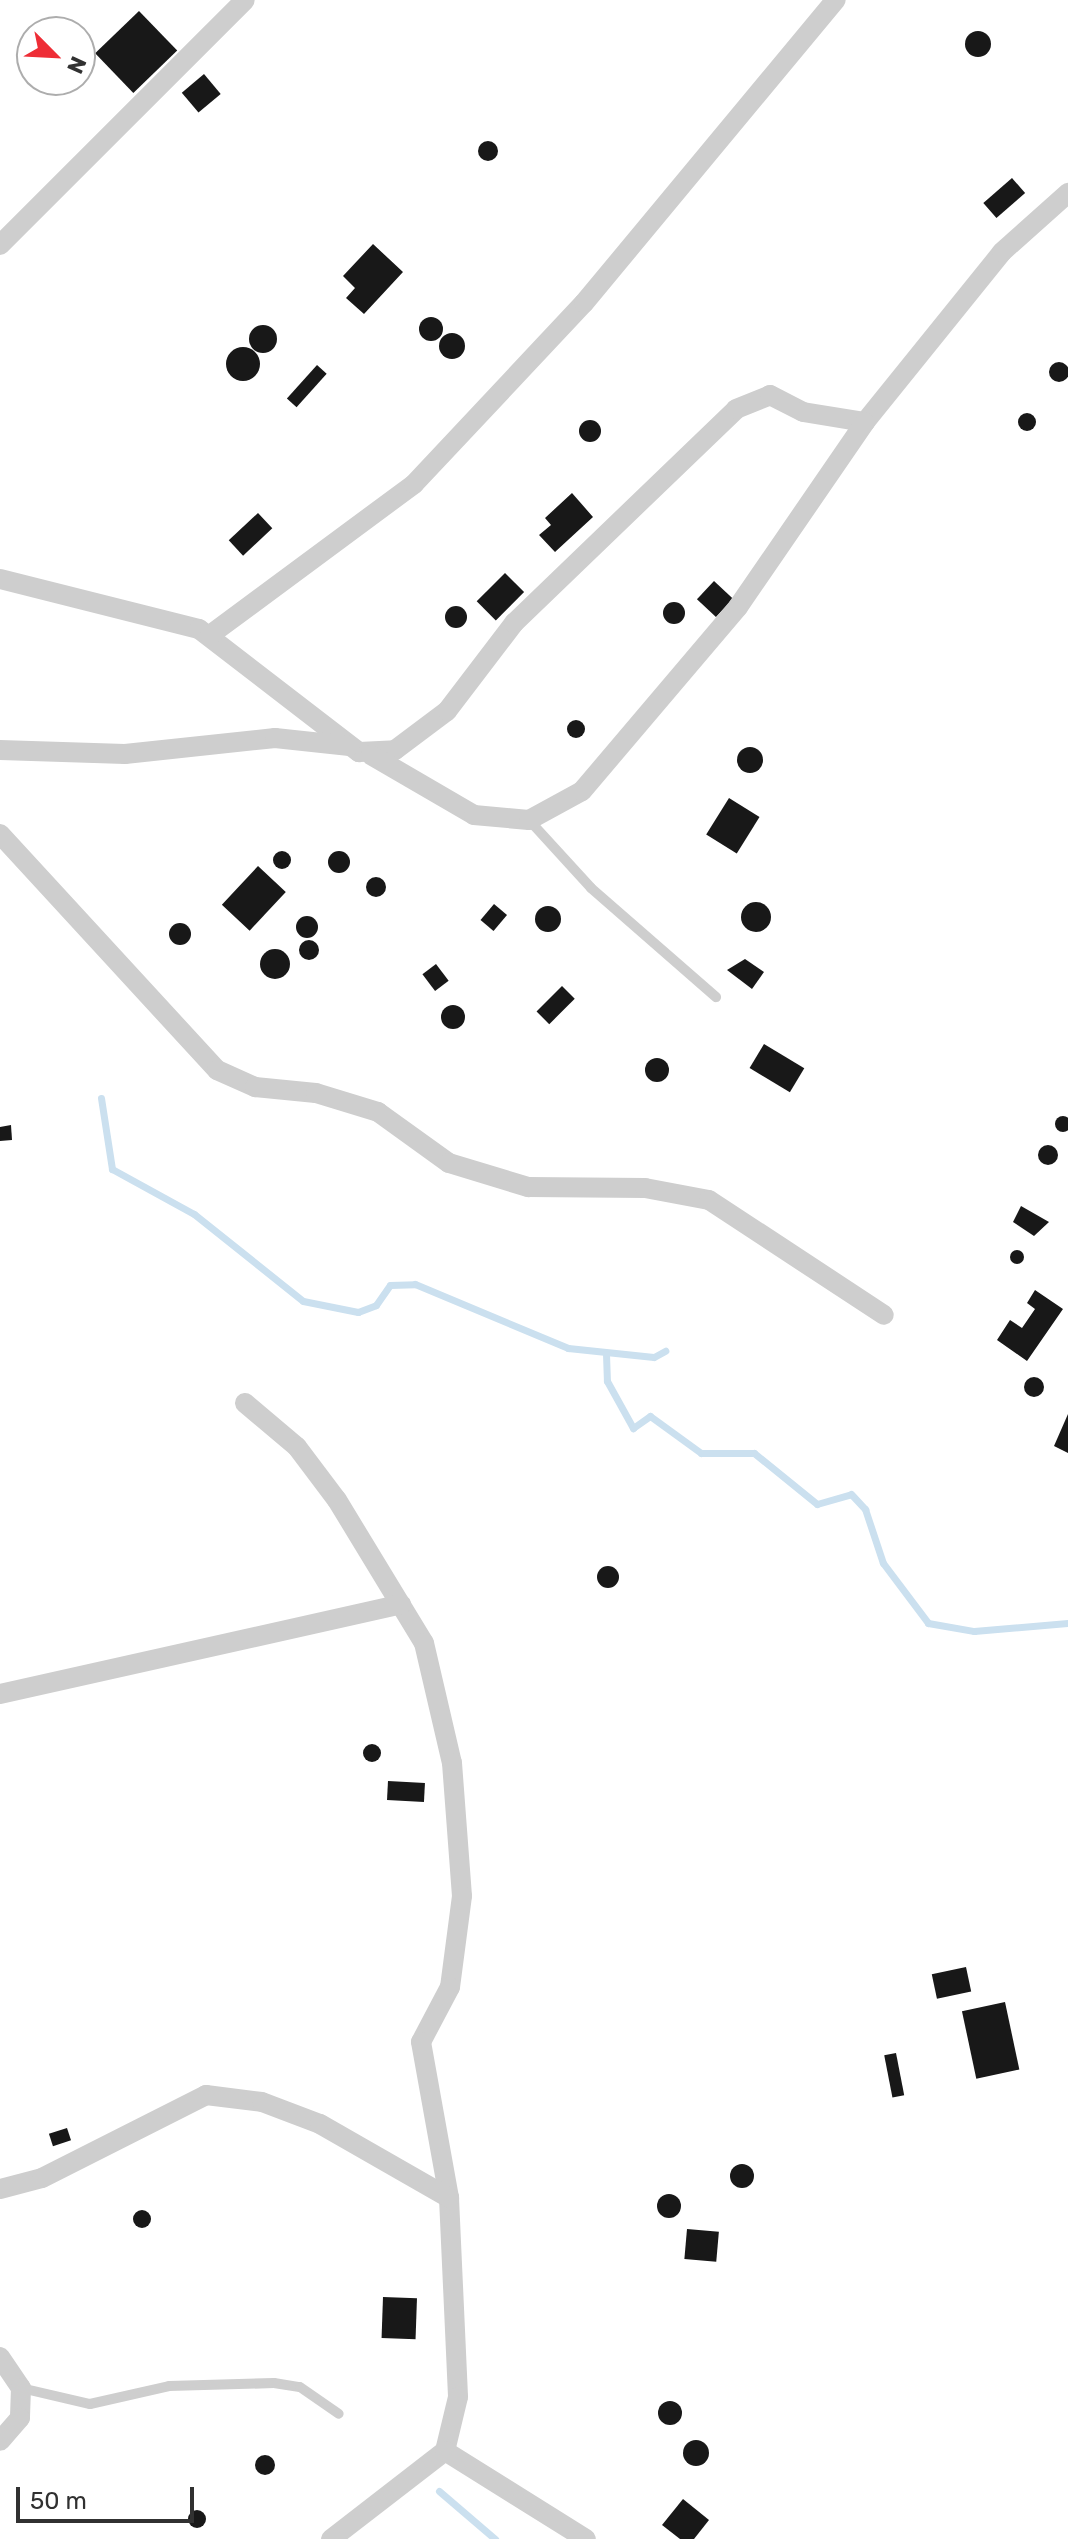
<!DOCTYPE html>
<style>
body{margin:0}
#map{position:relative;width:1068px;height:2539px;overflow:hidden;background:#fff;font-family:Rubik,sans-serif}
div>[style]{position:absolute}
.stream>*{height:7px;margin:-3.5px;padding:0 3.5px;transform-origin:3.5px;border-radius:3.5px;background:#cbe0ef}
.building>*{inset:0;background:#181818;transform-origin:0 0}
.round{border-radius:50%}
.lane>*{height:10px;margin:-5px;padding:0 5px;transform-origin:5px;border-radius:5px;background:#cecece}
.street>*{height:20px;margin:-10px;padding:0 10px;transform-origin:10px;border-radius:10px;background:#cecece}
span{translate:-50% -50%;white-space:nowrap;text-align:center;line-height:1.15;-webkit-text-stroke:8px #fff;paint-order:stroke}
.north{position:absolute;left:16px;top:16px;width:80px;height:80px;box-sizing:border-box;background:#fff;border:2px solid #adadad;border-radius:50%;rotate:114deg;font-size:22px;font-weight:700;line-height:32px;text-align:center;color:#313131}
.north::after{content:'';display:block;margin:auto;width:28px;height:36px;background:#ee2d36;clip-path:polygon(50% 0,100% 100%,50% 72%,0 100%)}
.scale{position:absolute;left:16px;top:2487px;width:178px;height:36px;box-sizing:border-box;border:4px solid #313131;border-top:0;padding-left:10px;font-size:24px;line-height:28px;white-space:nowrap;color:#313131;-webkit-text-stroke:6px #fff;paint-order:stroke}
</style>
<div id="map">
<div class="stream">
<i style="left:101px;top:1098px;width:72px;rotate:81.2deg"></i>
<i style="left:112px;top:1169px;width:94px;rotate:28.8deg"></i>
<i style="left:194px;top:1214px;width:139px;rotate:38.6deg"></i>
<i style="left:303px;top:1301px;width:56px;rotate:11.3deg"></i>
<i style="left:358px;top:1312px;width:19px;rotate:-21deg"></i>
<i style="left:376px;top:1305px;width:24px;rotate:-55deg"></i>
<i style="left:390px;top:1285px;width:25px;rotate:-2deg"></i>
<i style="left:415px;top:1284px;width:166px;rotate:22.7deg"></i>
<i style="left:568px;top:1348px;width:86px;rotate:6deg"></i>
<i style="left:654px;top:1357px;width:13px;rotate:-29deg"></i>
<i style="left:606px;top:1354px;width:27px;rotate:88deg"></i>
<i style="left:607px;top:1381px;width:54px;rotate:61deg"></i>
<i style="left:633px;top:1428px;width:21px;rotate:-35deg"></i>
<i style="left:650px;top:1416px;width:63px;rotate:36deg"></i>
<i style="left:701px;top:1453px;width:53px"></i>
<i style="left:754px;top:1453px;width:81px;rotate:39deg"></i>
<i style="left:817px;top:1504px;width:35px;rotate:-16deg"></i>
<i style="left:851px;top:1494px;width:21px;rotate:47deg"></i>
<i style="left:865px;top:1509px;width:57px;rotate:71.6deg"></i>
<i style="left:883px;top:1563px;width:75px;rotate:53.1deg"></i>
<i style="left:928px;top:1623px;width:47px;rotate:9.9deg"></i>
<i style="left:974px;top:1631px;width:94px;rotate:-4.9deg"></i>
<i style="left:439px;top:2491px;width:74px;rotate:40.6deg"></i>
</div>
<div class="building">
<i style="left:139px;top:11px;width:55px;height:61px;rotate:46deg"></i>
<i class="round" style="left:965px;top:31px;width:26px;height:26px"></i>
<i style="left:204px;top:74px;width:26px;height:29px;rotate:50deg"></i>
<i class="round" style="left:478px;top:141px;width:20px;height:20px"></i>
<i style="left:1012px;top:178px;width:20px;height:38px;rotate:49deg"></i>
<i style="clip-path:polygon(373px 244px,403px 272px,364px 314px,346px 298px,355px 288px,343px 276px)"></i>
<i class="round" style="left:419px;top:317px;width:24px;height:24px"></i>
<i class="round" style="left:249px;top:325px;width:28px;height:28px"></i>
<i class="round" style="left:439px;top:333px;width:26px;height:26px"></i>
<i class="round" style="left:226px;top:347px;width:34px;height:34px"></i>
<i class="round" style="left:1049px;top:362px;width:20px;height:20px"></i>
<i style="left:317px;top:365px;width:13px;height:45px;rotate:42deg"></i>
<i class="round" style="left:1018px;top:413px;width:18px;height:18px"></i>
<i class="round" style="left:579px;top:420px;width:22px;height:22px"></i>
<i style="clip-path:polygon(572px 493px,593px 517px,555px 552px,539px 535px,551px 525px,545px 518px)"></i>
<i style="left:258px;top:513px;width:21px;height:40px;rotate:47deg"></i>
<i style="left:505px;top:573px;width:27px;height:40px;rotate:45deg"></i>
<i style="left:714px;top:581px;width:26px;height:25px;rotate:43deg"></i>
<i class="round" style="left:663px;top:602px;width:22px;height:22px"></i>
<i class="round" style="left:445px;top:606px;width:22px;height:22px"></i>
<i class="round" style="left:567px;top:720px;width:18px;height:18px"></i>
<i class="round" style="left:737px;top:747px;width:26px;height:26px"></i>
<i style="left:729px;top:798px;width:36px;height:43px;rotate:32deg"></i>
<i class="round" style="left:273px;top:851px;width:18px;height:18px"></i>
<i class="round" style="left:328px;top:851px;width:22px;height:22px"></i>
<i style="left:258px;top:866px;width:38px;height:53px;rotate:43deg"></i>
<i class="round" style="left:366px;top:877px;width:20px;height:20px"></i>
<i class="round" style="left:741px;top:902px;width:30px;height:30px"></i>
<i style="left:494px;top:904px;width:17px;height:21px;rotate:40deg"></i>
<i class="round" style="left:535px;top:906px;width:26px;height:26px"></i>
<i class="round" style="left:296px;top:916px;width:22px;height:22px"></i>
<i class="round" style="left:169px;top:923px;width:22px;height:22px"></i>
<i class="round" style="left:299px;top:940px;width:20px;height:20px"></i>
<i class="round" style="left:260px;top:949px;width:30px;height:30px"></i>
<i style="clip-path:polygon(745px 959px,764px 972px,752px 989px,727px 970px)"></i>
<i style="left:436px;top:964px;width:21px;height:17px;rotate:53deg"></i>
<i style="left:562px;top:986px;width:18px;height:36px;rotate:45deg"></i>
<i class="round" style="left:441px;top:1005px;width:24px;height:24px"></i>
<i style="left:764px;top:1044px;width:47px;height:28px;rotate:31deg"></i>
<i class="round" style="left:645px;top:1058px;width:24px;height:24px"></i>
<i class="round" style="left:1055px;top:1116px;width:16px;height:16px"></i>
<i style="clip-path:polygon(11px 1125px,12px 1140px,0 1141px,0 1127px)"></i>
<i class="round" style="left:1038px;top:1145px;width:20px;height:20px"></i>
<i style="clip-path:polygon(1021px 1206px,1049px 1222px,1034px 1236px,1013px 1222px)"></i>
<i class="round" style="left:1010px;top:1250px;width:14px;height:14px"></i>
<i style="clip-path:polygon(1035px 1290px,1063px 1309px,1027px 1361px,997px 1340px,1010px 1320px,1022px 1328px,1035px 1309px,1027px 1303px)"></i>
<i class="round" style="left:1024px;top:1377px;width:20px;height:20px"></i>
<i style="clip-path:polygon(1068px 1414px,1068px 1453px,1054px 1446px)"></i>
<i class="round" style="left:597px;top:1566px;width:22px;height:22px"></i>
<i class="round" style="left:363px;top:1744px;width:18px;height:18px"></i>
<i style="left:388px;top:1781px;width:37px;height:19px;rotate:3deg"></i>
<i style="left:966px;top:1967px;width:25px;height:35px;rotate:78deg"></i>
<i style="left:1005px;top:2002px;width:69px;height:44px;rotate:78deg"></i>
<i style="left:896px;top:2053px;width:43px;height:12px;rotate:79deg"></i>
<i style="left:67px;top:2128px;width:13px;height:19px;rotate:72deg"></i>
<i class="round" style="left:730px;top:2164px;width:24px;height:24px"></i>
<i class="round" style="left:657px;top:2194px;width:24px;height:24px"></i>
<i class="round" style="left:133px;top:2210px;width:18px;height:18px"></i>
<i style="left:687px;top:2229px;width:32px;height:30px;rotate:5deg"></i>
<i style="left:383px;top:2297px;width:34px;height:41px;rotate:2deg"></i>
<i class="round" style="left:658px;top:2401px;width:24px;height:24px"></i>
<i class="round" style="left:683px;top:2440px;width:26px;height:26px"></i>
<i class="round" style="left:255px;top:2455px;width:20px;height:20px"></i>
<i style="clip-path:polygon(683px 2499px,709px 2520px,694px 2539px,680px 2539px,662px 2525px)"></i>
<i class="round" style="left:188px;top:2510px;width:18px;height:18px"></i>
</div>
<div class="lane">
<i style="left:529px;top:820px;width:92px;rotate:47.6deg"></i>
<i style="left:591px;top:888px;width:166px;rotate:41.1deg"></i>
<i style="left:21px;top:2388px;width:71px;rotate:13.1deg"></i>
<i style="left:90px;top:2404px;width:81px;rotate:-12.8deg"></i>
<i style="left:169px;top:2386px;width:105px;rotate:-1.6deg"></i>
<i style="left:274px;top:2383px;width:26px;rotate:9deg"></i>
<i style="left:300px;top:2387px;width:47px;rotate:34.7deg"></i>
</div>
<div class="street">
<i style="left:0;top:245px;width:346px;rotate:-45deg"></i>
<i style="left:0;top:579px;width:205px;rotate:14.1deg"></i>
<i style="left:199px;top:629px;width:202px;rotate:37.6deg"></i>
<i style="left:359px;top:752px;width:36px;rotate:-3deg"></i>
<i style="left:395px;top:750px;width:65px;rotate:-36.9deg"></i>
<i style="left:447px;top:711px;width:111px;rotate:-52.7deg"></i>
<i style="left:514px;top:623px;width:308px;rotate:-43.9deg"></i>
<i style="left:736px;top:409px;width:37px;rotate:-22deg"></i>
<i style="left:770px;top:395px;width:37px;rotate:27deg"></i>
<i style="left:803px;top:412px;width:63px;rotate:9.2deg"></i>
<i style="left:865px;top:422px;width:218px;rotate:-51.1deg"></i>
<i style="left:1002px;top:252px;width:89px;rotate:-41.8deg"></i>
<i style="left:210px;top:635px;width:254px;rotate:-36.5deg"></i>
<i style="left:414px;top:484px;width:248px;rotate:-46.8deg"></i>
<i style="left:584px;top:303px;width:394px;rotate:-50.3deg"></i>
<i style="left:0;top:750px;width:125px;rotate:1.8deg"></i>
<i style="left:125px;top:754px;width:151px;rotate:-6.1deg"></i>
<i style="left:275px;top:738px;width:75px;rotate:6.1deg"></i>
<i style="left:371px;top:755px;width:119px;rotate:30.2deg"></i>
<i style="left:474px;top:815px;width:55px;rotate:5.2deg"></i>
<i style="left:529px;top:820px;width:60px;rotate:-28.7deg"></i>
<i style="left:582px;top:791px;width:241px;rotate:-49.7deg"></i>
<i style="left:738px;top:607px;width:224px;rotate:-55.5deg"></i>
<i style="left:0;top:834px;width:321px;rotate:47.4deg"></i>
<i style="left:217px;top:1070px;width:42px;rotate:24.1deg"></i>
<i style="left:255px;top:1087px;width:61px;rotate:5.6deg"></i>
<i style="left:316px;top:1093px;width:65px;rotate:17deg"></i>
<i style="left:378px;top:1112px;width:87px;rotate:35.7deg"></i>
<i style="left:449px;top:1163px;width:83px;rotate:16.9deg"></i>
<i style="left:528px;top:1187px;width:117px;rotate:0.5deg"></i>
<i style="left:645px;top:1188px;width:65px;rotate:10.6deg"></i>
<i style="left:709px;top:1200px;width:209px;rotate:33.3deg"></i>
<i style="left:245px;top:1403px;width:68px;rotate:40.2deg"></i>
<i style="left:297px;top:1447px;width:66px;rotate:53deg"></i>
<i style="left:337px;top:1500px;width:167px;rotate:58.7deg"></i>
<i style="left:424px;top:1643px;width:123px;rotate:76.9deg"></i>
<i style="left:452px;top:1763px;width:133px;rotate:85.7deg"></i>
<i style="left:462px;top:1896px;width:92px;rotate:97.5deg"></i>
<i style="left:450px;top:1987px;width:62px;rotate:117.8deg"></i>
<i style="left:421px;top:2042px;width:158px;rotate:79.8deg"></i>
<i style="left:449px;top:2198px;width:199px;rotate:87.4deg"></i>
<i style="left:458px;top:2397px;width:56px;rotate:103.5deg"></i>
<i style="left:445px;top:2451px;width:144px;rotate:142.3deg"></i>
<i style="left:0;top:1694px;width:411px;rotate:-12.6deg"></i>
<i style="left:0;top:2189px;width:43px;rotate:-14.7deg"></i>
<i style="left:42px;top:2178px;width:184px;rotate:-26.8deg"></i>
<i style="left:206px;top:2095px;width:56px;rotate:7.1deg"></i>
<i style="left:262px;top:2102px;width:62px;rotate:20.8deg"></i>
<i style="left:320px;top:2124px;width:149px;rotate:29.8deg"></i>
<i style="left:0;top:2357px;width:37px;rotate:56deg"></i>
<i style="left:21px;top:2388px;width:30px;rotate:92deg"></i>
<i style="left:20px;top:2418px;width:30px;rotate:131deg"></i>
<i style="left:445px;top:2451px;width:166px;rotate:32deg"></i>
</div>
<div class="north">N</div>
<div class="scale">50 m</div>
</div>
